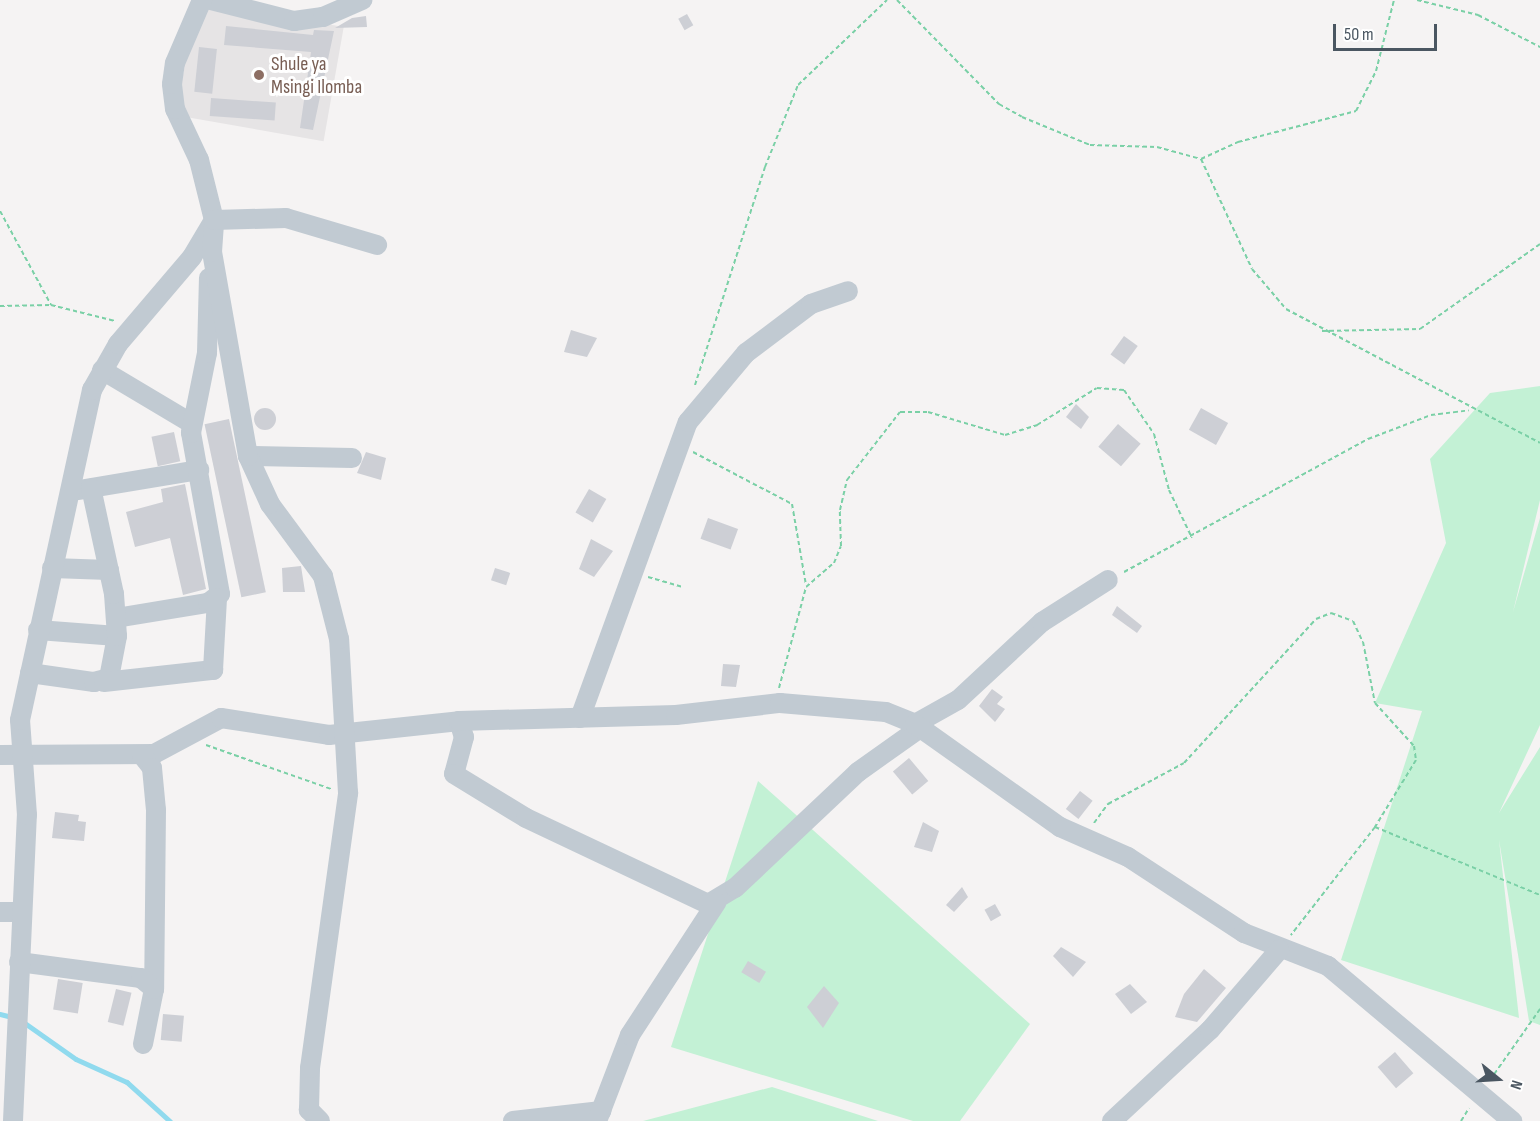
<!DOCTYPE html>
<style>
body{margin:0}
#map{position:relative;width:1540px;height:1121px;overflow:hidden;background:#f5f3f3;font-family:"Sofia Sans Condensed",sans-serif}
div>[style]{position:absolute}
.education>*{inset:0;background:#e6e4e5;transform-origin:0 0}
.green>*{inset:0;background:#c3f1d5}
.stream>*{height:4.5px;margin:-2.25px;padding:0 2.25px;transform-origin:2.25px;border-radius:2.25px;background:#90daee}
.building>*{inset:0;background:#cdcfd5;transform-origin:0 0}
.round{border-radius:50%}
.path>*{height:2px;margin-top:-1px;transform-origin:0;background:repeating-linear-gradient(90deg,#7ad0a6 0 4.5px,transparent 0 7.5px)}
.minor>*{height:20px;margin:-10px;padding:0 10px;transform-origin:10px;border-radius:10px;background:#c1cad2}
.dots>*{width:16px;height:16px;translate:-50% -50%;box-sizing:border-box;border:3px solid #fff;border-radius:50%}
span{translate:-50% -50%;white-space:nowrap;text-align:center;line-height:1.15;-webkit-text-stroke:6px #fff;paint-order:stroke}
.education-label{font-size:20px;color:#785e54}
.left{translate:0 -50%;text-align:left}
.north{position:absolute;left:1468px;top:1049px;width:60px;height:60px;-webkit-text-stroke:4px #fff;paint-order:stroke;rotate:108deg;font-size:16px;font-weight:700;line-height:24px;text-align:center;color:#4a5661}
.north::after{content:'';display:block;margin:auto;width:21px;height:27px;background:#4a5661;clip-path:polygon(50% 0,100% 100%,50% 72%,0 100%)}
.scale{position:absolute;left:1333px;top:24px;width:104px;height:27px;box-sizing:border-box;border:3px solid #4a5661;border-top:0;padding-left:8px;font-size:18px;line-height:21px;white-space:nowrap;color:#4a5661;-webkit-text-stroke:4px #fff;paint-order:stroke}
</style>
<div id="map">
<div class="education">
<i style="left:196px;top:1px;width:150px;height:116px;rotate:10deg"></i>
</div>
<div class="green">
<i style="clip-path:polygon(1540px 386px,1540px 500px,1513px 612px,1540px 518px,1540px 725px,1499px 813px,1540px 747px,1540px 1025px,1529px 1021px,1499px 840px,1519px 1018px,1341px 960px,1422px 711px,1375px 703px,1446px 543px,1430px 459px,1490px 393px)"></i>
<i style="clip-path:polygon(758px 781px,1030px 1024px,960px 1121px,913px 1121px,671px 1047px)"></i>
<i style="clip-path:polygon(772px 1087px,878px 1121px,643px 1121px)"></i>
</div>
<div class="stream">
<i style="left:0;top:1014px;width:12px;rotate:14deg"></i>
<i style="left:25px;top:1023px;width:62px;rotate:35.2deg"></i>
<i style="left:76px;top:1059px;width:56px;rotate:24.3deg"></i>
<i style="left:127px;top:1082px;width:58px;rotate:42.2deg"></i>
</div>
<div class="building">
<i style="left:687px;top:14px;width:13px;height:10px;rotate:61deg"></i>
<i style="clip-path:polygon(366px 16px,367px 27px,335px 28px,352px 18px)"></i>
<i style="clip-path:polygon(226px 26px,313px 35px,314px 30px,334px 31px,313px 130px,300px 128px,311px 52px,224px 45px)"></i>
<i style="left:199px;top:47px;width:18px;height:45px;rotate:6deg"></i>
<i style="left:211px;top:98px;width:65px;height:18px;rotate:4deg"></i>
<i style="clip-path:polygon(571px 330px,597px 338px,587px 357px,564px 352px)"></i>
<i style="left:1124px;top:336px;width:17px;height:23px;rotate:36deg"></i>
<i style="clip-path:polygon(1076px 404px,1089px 417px,1081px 429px,1066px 417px)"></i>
<i class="round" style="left:254px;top:408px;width:22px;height:22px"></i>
<i style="left:1201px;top:408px;width:31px;height:25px;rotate:29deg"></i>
<i style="left:229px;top:419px;width:177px;height:25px;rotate:78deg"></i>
<i style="left:1118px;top:424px;width:30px;height:30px;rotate:41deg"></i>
<i style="left:174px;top:432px;width:30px;height:23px;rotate:78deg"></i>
<i style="clip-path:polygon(366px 452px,386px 458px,381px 480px,357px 473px)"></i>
<i style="clip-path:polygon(185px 484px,206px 589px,183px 595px,170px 538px,135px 547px,126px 512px,163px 502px,161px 489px)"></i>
<i style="left:589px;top:489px;width:20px;height:27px;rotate:30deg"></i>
<i style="left:708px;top:518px;width:32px;height:22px;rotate:20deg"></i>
<i style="clip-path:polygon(591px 539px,613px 551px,594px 577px,579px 569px)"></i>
<i style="clip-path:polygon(301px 566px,305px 592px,283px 592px,282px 568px)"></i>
<i style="left:495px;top:568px;width:16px;height:13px;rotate:18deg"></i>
<i style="clip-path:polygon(1117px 606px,1142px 626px,1137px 633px,1112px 615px)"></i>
<i style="clip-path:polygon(723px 664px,740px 665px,736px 687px,721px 686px)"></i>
<i style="clip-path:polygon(992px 689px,1003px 697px,997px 704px,1005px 709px,995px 722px,979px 706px)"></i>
<i style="left:909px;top:758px;width:30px;height:21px;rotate:50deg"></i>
<i style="left:1080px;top:791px;width:16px;height:23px;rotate:38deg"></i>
<i style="clip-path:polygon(55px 812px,79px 815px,78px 821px,86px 822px,84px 841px,52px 838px)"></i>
<i style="clip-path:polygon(923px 822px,939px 831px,932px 852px,914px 847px)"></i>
<i style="clip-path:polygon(962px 887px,968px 897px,954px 912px,946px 905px)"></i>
<i style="left:995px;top:904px;width:13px;height:12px;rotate:61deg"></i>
<i style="clip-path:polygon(1061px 947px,1086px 962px,1073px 977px,1053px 956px)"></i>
<i style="left:748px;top:961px;width:21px;height:13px;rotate:31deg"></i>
<i style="clip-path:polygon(1204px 969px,1226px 988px,1197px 1022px,1175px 1017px,1184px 994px)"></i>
<i style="left:58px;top:979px;width:25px;height:31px;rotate:9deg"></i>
<i style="clip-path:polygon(1130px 984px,1147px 1002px,1131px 1014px,1115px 994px)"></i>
<i style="clip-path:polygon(824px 986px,839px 1003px,823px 1028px,807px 1007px)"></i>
<i style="left:116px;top:989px;width:16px;height:34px;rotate:14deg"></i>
<i style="left:163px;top:1014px;width:21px;height:26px;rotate:5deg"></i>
<i style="left:1395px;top:1052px;width:28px;height:23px;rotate:49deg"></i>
</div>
<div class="path">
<i style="left:897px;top:0;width:146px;rotate:45.6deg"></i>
<i style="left:999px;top:104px;width:26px;rotate:29deg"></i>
<i style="left:1022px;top:117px;width:74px;rotate:22.4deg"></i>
<i style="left:1090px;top:145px;width:67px;rotate:1.7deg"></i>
<i style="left:1157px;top:147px;width:46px;rotate:15.3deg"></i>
<i style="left:1201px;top:159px;width:121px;rotate:65.1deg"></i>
<i style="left:1252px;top:269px;width:52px;rotate:49.6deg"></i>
<i style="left:1286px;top:309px;width:287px;rotate:27.8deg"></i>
<i style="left:1417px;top:0;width:63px;rotate:13.8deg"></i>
<i style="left:1478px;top:15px;width:70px;rotate:27.3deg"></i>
<i style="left:1201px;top:159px;width:41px;rotate:-24.7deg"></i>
<i style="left:1238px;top:142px;width:122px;rotate:-14.7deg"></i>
<i style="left:1356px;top:111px;width:45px;rotate:-63.4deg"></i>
<i style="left:1376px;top:71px;width:73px;rotate:-75.8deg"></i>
<i style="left:0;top:211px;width:107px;rotate:61.5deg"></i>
<i style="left:0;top:306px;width:51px;rotate:-1.1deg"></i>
<i style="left:51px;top:305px;width:66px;rotate:14deg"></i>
<i style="left:1322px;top:331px;width:98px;rotate:-1.2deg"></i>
<i style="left:1420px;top:329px;width:147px;rotate:-35.3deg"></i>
<i style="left:695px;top:385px;width:229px;rotate:-72.2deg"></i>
<i style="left:765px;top:167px;width:88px;rotate:-68.1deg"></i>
<i style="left:798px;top:85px;width:123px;rotate:-43.7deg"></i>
<i style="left:693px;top:452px;width:112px;rotate:27.7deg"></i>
<i style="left:792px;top:504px;width:82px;rotate:80.2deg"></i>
<i style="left:1124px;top:572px;width:278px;rotate:-28.6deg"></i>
<i style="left:1368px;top:439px;width:67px;rotate:-20.9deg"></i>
<i style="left:1431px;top:415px;width:38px;rotate:-7deg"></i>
<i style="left:648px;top:577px;width:37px;rotate:16deg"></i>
<i style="left:779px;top:688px;width:105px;rotate:-75deg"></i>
<i style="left:806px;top:587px;width:37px;rotate:-41deg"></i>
<i style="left:834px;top:563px;width:18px;rotate:-68deg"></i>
<i style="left:841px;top:546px;width:36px;rotate:-92deg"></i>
<i style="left:840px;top:510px;width:31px;rotate:-77deg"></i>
<i style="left:847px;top:480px;width:86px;rotate:-52.1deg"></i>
<i style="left:900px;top:412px;width:28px"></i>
<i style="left:928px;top:412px;width:80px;rotate:16.6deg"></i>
<i style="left:1005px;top:435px;width:34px;rotate:-17deg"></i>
<i style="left:1037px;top:425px;width:70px;rotate:-31.7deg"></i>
<i style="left:1097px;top:388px;width:27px;rotate:4deg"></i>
<i style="left:1124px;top:390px;width:53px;rotate:55.7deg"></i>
<i style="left:1154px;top:434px;width:58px;rotate:75deg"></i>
<i style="left:1169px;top:490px;width:53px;rotate:64.4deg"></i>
<i style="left:206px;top:745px;width:133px;rotate:19.4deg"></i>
<i style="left:1094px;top:823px;width:24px;rotate:-54deg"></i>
<i style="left:1108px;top:804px;width:86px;rotate:-28.3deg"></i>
<i style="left:1184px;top:763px;width:195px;rotate:-47.5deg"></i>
<i style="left:1316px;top:619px;width:16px;rotate:-22deg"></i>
<i style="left:1331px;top:613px;width:23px;rotate:20deg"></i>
<i style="left:1353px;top:621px;width:23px;rotate:65deg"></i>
<i style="left:1363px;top:642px;width:62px;rotate:78.9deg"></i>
<i style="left:1375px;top:703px;width:58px;rotate:47.8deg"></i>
<i style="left:1414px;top:746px;width:14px;rotate:82deg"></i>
<i style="left:1416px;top:760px;width:79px;rotate:121.5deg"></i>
<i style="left:1375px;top:827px;width:137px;rotate:127.9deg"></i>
<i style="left:1375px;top:827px;width:178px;rotate:22.4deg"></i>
<i style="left:1490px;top:1080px;width:87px;rotate:-54.8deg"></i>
<i style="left:1461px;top:1121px;width:15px;rotate:-58deg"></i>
</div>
<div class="minor">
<i style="left:211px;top:0;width:86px;rotate:14.2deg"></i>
<i style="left:294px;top:21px;width:29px;rotate:-8deg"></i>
<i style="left:323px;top:17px;width:43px;rotate:-23.6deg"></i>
<i style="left:102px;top:370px;width:104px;rotate:30.8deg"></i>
<i style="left:248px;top:456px;width:104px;rotate:1.1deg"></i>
<i style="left:79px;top:490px;width:122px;rotate:-9.5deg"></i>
<i style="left:52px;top:568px;width:57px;rotate:2deg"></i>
<i style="left:116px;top:618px;width:93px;rotate:-9.3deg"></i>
<i style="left:208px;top:603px;width:15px;rotate:-37deg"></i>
<i style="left:220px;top:594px;width:164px;rotate:-100.2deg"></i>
<i style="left:191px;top:433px;width:82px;rotate:-78.7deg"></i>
<i style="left:207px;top:353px;width:75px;rotate:-88.5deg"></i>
<i style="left:38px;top:630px;width:79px;rotate:4.3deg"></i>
<i style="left:30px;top:673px;width:65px;rotate:8deg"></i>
<i style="left:94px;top:682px;width:16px;rotate:-15deg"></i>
<i style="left:109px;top:678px;width:43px;rotate:-79.2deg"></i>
<i style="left:117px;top:636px;width:42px;rotate:-94.1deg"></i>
<i style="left:114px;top:594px;width:108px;rotate:-102.2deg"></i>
<i style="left:104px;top:682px;width:110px;rotate:-6.3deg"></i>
<i style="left:213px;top:670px;width:72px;rotate:-86.8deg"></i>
<i style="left:580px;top:718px;width:315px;rotate:-70deg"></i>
<i style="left:688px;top:422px;width:90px;rotate:-50deg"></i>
<i style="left:746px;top:353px;width:81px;rotate:-37deg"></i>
<i style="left:811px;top:304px;width:39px;rotate:-19deg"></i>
<i style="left:459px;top:721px;width:17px;rotate:73deg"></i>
<i style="left:464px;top:737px;width:38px;rotate:105deg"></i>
<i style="left:454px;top:774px;width:84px;rotate:31.4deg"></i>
<i style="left:526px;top:818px;width:201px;rotate:25.3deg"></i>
<i style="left:708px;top:904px;width:31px;rotate:-31deg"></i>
<i style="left:735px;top:888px;width:169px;rotate:-43.3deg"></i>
<i style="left:858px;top:772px;width:76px;rotate:-35.4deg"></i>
<i style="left:915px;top:724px;width:49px;rotate:-29.2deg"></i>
<i style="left:958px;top:700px;width:115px;rotate:-42.9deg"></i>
<i style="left:1042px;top:622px;width:78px;rotate:-32.5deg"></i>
<i style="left:0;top:755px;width:154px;rotate:-0.4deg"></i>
<i style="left:154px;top:754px;width:76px;rotate:-28.2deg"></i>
<i style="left:221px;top:718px;width:109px;rotate:8.9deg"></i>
<i style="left:329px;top:735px;width:131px;rotate:-6.1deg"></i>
<i style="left:459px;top:721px;width:217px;rotate:-1.6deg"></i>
<i style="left:676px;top:715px;width:105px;rotate:-6.6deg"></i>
<i style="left:780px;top:703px;width:106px;rotate:4.9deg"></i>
<i style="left:886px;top:712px;width:31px;rotate:22deg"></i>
<i style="left:915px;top:724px;width:178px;rotate:35.4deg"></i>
<i style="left:1060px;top:827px;width:74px;rotate:23.8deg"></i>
<i style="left:1128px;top:857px;width:139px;rotate:33.2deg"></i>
<i style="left:1244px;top:933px;width:90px;rotate:21.4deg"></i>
<i style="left:1328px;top:966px;width:241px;rotate:40.1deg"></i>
<i style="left:142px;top:755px;width:16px;rotate:52deg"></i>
<i style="left:152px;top:768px;width:42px;rotate:84.6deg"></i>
<i style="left:156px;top:810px;width:179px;rotate:90.6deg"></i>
<i style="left:154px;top:989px;width:56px;rotate:101.3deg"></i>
<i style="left:0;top:912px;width:21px"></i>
<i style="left:19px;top:962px;width:123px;rotate:7.5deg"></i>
<i style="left:141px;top:978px;width:17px;rotate:40deg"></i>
<i style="left:13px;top:1121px;width:306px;rotate:-87.4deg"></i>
<i style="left:27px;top:815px;width:95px;rotate:-94.2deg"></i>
<i style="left:20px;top:720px;width:338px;rotate:-77.7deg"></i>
<i style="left:92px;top:390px;width:53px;rotate:-60.5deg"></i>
<i style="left:118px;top:344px;width:114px;rotate:-49.6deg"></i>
<i style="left:192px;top:257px;width:43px;rotate:-59.3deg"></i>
<i style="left:214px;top:220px;width:62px;rotate:-104deg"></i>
<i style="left:199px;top:160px;width:56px;rotate:-115.2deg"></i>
<i style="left:175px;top:109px;width:25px;rotate:-97deg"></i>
<i style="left:172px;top:84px;width:21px;rotate:-82deg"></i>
<i style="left:175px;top:63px;width:69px;rotate:-66.8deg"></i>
<i style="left:320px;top:1121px;width:16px;rotate:-135deg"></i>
<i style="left:309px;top:1110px;width:42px;rotate:-88.6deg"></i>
<i style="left:310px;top:1068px;width:278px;rotate:-82.1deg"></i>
<i style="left:348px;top:793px;width:154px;rotate:-93.3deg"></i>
<i style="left:339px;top:639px;width:65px;rotate:-104.3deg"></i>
<i style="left:323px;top:576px;width:89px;rotate:-126.4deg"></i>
<i style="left:270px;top:504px;width:53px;rotate:-114.6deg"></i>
<i style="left:248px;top:456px;width:207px;rotate:-100deg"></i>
<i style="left:212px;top:252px;width:32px;rotate:-86deg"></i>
<i style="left:214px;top:220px;width:72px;rotate:-1.6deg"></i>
<i style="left:286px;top:218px;width:95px;rotate:16.5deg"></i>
<i style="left:513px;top:1121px;width:89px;rotate:-6.5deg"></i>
<i style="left:597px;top:1121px;width:92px;rotate:-69deg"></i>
<i style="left:630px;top:1035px;width:158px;rotate:-56.9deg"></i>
<i style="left:1112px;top:1121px;width:134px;rotate:-42.9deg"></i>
<i style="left:1210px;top:1030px;width:106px;rotate:-49.2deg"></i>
</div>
<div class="dots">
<i style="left:259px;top:75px;background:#8d6e63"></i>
</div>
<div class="education-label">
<span class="left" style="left:271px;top:76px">Shule ya<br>Msingi Ilomba</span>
</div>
<div class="north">N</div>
<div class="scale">50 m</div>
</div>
